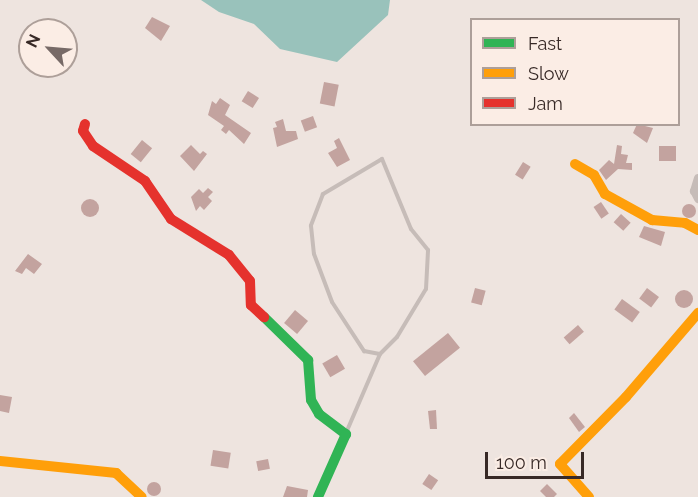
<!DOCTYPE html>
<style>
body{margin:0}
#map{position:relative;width:698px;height:497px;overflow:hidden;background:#eee4df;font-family:Raleway,sans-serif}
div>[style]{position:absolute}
.water>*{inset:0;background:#99c2bb}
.building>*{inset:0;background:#c3a39f;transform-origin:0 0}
.round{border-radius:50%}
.lane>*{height:4px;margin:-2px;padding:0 2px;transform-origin:2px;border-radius:2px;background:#c6bcb8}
.street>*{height:8px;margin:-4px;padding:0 4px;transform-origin:4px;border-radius:4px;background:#c6bcb8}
.fast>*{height:10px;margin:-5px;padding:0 5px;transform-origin:5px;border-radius:5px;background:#30b455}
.slow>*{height:10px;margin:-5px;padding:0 5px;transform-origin:5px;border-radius:5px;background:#ff9f0a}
.jam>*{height:10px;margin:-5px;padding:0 5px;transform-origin:5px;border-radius:5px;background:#e5322d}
span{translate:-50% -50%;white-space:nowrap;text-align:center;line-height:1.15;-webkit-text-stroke:4.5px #fbede5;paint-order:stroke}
.legend{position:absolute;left:470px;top:18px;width:210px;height:108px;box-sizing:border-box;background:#fbede5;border:2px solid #ad9f99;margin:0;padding:8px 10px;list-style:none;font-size:18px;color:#372926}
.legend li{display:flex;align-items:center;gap:12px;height:30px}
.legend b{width:30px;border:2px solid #ad9f99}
.north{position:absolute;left:18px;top:18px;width:60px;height:60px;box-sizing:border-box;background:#fbede5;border:2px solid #ad9f99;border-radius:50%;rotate:296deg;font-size:16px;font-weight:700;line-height:24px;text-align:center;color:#372926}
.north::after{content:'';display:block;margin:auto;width:21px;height:27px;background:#776a67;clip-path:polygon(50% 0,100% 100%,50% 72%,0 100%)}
.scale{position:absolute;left:485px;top:452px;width:99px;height:27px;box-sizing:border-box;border:3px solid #372926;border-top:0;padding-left:8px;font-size:18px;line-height:21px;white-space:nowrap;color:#372926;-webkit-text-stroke:4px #fbede5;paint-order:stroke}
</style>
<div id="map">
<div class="water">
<i style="clip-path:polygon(201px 0,390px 0,388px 15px,337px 62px,280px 49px,254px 24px,219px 12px)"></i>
</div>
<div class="building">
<i style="clip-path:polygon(152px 17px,170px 26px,161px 41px,145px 28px)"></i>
<i style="left:324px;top:82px;width:15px;height:22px;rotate:11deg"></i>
<i style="left:248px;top:91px;width:13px;height:12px;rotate:32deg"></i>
<i style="clip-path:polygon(220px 98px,230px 105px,225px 115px,251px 133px,244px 144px,229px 130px,226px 134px,221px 130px,224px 126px,208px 115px,212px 101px,216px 104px)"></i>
<i style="left:313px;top:116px;width:12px;height:13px;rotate:70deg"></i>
<i style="clip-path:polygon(283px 119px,286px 131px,296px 131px,298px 139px,277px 147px,273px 128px,277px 127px,275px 122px)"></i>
<i style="clip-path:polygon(637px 124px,653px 128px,647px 143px,633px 133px)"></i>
<i style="clip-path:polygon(339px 138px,350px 160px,337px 167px,328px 153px,337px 148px,334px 141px)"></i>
<i style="left:142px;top:140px;width:13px;height:18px;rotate:39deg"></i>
<i style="clip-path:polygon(191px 145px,200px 154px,203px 151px,207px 154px,194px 171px,180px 156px)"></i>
<i style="clip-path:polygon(617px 145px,622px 146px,621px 154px,628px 155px,626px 163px,632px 163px,632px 170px,618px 169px,606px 180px,599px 170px,609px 160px,614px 164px)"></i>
<i style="left:676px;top:146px;width:15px;height:17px;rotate:90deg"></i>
<i style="left:523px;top:162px;width:9px;height:15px;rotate:32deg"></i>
<i style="clip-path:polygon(208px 188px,213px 192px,208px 197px,212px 201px,204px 210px,200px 206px,196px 211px,191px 197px,199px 189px,203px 193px)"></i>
<i class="round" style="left:81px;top:199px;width:18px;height:18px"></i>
<i style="left:601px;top:202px;width:14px;height:9px;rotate:56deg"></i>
<i class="round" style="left:682px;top:204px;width:14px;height:14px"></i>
<i style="left:621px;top:214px;width:13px;height:11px;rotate:42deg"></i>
<i style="clip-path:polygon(644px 226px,665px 232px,661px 246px,639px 237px)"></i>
<i style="clip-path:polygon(28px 254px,42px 264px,34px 274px,26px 268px,22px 274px,15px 271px)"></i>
<i style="left:475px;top:288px;width:11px;height:15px;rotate:15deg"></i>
<i style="left:647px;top:288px;width:15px;height:13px;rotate:37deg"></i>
<i class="round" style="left:675px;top:290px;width:18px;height:18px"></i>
<i style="left:622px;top:299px;width:22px;height:13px;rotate:36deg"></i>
<i style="left:295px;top:310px;width:17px;height:17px;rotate:40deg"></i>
<i style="left:578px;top:325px;width:9px;height:19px;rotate:49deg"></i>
<i style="left:448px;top:333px;width:19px;height:45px;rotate:51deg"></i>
<i style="left:337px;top:355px;width:16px;height:17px;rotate:60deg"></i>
<i style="clip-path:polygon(0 395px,12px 397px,9px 413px,0 411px)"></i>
<i style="clip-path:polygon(436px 410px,437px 429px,430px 429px,428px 411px)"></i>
<i style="clip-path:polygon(574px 413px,585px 427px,579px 432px,569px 418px)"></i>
<i style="left:213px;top:450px;width:18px;height:16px;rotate:9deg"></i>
<i style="left:268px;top:459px;width:10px;height:12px;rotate:79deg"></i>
<i style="left:429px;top:474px;width:11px;height:12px;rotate:34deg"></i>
<i class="round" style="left:147px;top:482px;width:14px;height:14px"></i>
<i style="clip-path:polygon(547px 484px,557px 494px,554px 497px,546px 497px,540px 491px)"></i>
<i style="clip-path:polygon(287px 486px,308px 490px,307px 497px,283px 497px)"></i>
</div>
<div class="lane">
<i style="left:346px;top:433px;width:86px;rotate:-66.7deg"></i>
<i style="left:380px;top:354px;width:24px;rotate:-45deg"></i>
<i style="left:397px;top:337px;width:56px;rotate:-58.9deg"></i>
<i style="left:426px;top:289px;width:39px;rotate:-87deg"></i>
<i style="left:428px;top:250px;width:27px;rotate:-129deg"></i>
<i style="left:411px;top:229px;width:76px;rotate:-112.5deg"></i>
<i style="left:382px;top:159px;width:69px;rotate:149.3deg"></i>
<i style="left:323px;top:194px;width:34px;rotate:111deg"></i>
<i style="left:311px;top:226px;width:28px;rotate:84deg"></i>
<i style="left:314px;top:254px;width:51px;rotate:69.4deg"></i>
<i style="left:332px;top:302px;width:59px;rotate:56.9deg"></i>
<i style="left:364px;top:351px;width:16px;rotate:11deg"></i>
</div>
<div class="street">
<i style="left:698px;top:178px;width:14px;rotate:107deg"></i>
<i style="left:694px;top:191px;width:9px;rotate:63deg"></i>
</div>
<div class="fast">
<i style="left:264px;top:317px;width:62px;rotate:44.3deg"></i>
<i style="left:308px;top:360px;width:40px;rotate:85.7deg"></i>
<i style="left:311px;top:400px;width:16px;rotate:60deg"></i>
<i style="left:319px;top:414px;width:34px;rotate:37deg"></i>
<i style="left:346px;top:434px;width:69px;rotate:114deg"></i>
</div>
<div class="slow">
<i style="left:575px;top:164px;width:22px;rotate:30deg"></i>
<i style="left:594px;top:175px;width:22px;rotate:60deg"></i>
<i style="left:605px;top:194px;width:54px;rotate:29deg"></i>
<i style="left:652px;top:220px;width:33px;rotate:5deg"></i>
<i style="left:685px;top:223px;width:15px;rotate:28deg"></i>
<i style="left:0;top:461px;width:117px;rotate:5.9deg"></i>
<i style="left:116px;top:473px;width:35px;rotate:43deg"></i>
<i style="left:589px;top:497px;width:44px;rotate:-131.3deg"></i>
<i style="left:560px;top:464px;width:94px;rotate:-45.4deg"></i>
<i style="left:626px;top:397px;width:111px;rotate:-49.4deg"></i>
</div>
<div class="jam">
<i style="left:85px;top:124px;width:7px;rotate:106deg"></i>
<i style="left:83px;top:131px;width:18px;rotate:56deg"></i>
<i style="left:93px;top:146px;width:63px;rotate:33.9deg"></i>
<i style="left:145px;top:181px;width:46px;rotate:55.6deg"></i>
<i style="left:171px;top:219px;width:68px;rotate:31.8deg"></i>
<i style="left:229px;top:255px;width:33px;rotate:51deg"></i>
<i style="left:250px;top:281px;width:24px;rotate:88deg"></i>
<i style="left:251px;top:305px;width:18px;rotate:43deg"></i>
</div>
<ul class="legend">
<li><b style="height:8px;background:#30b455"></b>Fast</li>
<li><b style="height:8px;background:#ff9f0a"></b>Slow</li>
<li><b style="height:8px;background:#e5322d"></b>Jam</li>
</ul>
<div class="north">N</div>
<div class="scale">100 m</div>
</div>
